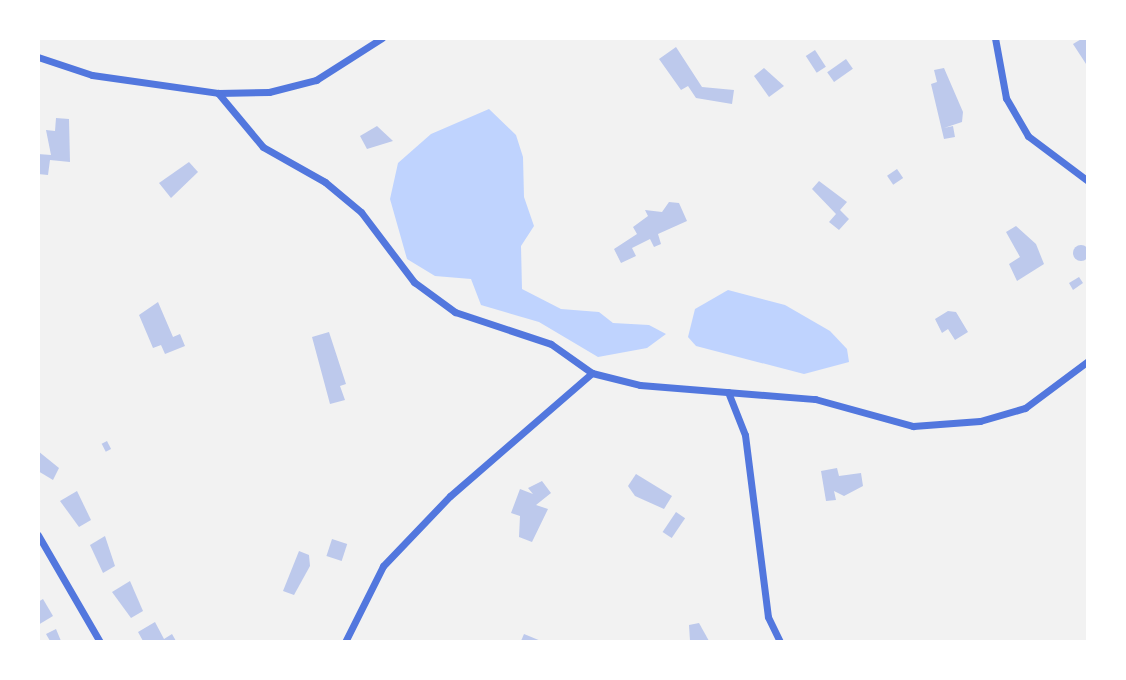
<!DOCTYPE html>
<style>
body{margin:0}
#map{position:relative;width:1126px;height:680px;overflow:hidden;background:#f2f2f2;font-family:"Public Sans",sans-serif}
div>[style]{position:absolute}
.water>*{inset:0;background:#bfd3fe}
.building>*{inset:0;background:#bdc9ec;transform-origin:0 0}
.round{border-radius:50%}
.minor>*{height:7px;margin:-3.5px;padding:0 3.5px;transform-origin:3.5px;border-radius:3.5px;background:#5277de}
span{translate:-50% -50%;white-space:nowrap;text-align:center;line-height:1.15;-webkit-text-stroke:5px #fff;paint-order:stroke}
.frame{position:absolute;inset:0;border:40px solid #fff;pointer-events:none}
</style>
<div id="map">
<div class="water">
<i style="clip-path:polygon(489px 109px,516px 135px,523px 157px,524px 197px,534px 226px,521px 246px,522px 289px,561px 309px,599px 312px,613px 323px,649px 325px,666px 334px,647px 348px,598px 357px,539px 322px,481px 305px,471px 279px,435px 276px,407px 259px,390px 199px,398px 163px,431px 134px)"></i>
<i style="clip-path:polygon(728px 290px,785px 305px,830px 331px,847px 349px,849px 362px,804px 374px,696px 346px,688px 337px,695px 309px)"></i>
</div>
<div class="building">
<i style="clip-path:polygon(1083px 38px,1088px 38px,1088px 67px,1073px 44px)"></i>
<i style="clip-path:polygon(676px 47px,702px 87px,734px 90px,732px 104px,696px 98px,688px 86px,681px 90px,659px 59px)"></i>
<i style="left:815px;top:50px;width:20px;height:11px;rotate:57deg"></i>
<i style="left:846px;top:59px;width:12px;height:23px;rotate:55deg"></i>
<i style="clip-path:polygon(764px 68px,784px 86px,769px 97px,754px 76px)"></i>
<i style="clip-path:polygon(944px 68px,963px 112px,962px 122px,944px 128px,953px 126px,955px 137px,944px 139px,931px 84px,937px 82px,934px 70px)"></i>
<i style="clip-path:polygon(56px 118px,69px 119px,70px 162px,50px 160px,48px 175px,38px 174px,38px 154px,51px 155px,46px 130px,55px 131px)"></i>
<i style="clip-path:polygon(377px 126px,393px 141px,367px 149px,360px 136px)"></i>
<i style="clip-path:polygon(189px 162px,198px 172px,171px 198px,159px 183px)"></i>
<i style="left:897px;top:169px;width:11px;height:12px;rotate:56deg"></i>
<i style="clip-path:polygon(819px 181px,847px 202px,840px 210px,849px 219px,839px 230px,829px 222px,836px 214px,812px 189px)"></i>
<i style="clip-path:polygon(669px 202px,679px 203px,687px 221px,658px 234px,661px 244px,654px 247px,650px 239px,632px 248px,636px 256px,621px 263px,614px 249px,637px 234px,633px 227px,648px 216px,645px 210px,662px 212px)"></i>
<i style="clip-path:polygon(1016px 226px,1036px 244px,1044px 264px,1017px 281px,1009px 264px,1020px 257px,1006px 232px)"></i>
<i class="round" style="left:1073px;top:245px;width:16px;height:16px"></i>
<i style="clip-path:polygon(1079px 277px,1083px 283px,1073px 290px,1069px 283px)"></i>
<i style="clip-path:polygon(158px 302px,173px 337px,180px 334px,185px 346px,165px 354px,161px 345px,153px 348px,139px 315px)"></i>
<i style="clip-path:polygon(948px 311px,956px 312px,968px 332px,955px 340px,948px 329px,942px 333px,935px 319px)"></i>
<i style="clip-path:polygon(329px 332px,346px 384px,340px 386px,345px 400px,330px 404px,312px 337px)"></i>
<i style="left:107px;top:441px;width:9px;height:6px;rotate:63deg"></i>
<i style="clip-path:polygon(38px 451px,59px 468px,53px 480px,38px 471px)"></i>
<i style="clip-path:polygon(837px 468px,839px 476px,861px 473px,863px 486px,844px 496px,834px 491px,836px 500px,826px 501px,821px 471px)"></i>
<i style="clip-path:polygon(636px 474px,672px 496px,664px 509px,635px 496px,628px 486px)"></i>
<i style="clip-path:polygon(542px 481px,551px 493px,536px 505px,548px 509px,532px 542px,519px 537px,520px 516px,511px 513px,520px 489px,533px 494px,528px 488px)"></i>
<i style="clip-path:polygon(77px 491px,91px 520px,79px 527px,60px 501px)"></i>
<i style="left:676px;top:512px;width:11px;height:24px;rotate:34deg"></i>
<i style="clip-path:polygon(105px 536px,115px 566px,103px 573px,90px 545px)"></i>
<i style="left:332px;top:539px;width:16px;height:18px;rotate:18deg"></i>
<i style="clip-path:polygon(299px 551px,309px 555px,310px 566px,294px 595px,283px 591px)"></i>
<i style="clip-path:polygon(130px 581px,143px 611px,131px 618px,112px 592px)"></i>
<i style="clip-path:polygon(43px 599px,53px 616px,38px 625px,38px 602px)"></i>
<i style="clip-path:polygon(155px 622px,164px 639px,172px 634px,176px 641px,143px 641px,138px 632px)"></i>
<i style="clip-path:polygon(699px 623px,709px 641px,690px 641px,689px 625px)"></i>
<i style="clip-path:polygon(56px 629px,61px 641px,50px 641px,46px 634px)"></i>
<i style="clip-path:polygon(524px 634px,541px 641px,521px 641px)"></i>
</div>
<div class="minor">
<i style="left:995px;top:38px;width:61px;rotate:79.6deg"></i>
<i style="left:1006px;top:98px;width:44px;rotate:59.9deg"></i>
<i style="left:1028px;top:136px;width:75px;rotate:36.9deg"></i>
<i style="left:38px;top:57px;width:57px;rotate:18.4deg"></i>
<i style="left:92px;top:75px;width:127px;rotate:8.1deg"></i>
<i style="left:218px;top:93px;width:51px;rotate:-1.1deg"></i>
<i style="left:269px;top:92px;width:49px;rotate:-14.3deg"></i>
<i style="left:316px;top:80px;width:78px;rotate:-32.5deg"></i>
<i style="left:218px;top:93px;width:70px;rotate:50.2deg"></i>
<i style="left:263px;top:147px;width:71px;rotate:29.4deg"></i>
<i style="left:325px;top:182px;width:47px;rotate:39.8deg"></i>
<i style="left:361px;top:212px;width:88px;rotate:52.9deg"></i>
<i style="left:414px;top:282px;width:51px;rotate:36.2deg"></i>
<i style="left:455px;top:312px;width:101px;rotate:18.4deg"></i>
<i style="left:551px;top:344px;width:50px;rotate:35.3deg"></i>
<i style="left:592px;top:373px;width:49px;rotate:14deg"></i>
<i style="left:640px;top:385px;width:176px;rotate:4.6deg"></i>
<i style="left:815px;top:399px;width:102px;rotate:15.4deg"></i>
<i style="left:913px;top:426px;width:67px;rotate:-4.3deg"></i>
<i style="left:980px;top:421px;width:47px;rotate:-16.1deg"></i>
<i style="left:1025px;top:408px;width:79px;rotate:-36.7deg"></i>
<i style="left:728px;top:392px;width:46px;rotate:68.4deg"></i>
<i style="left:745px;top:435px;width:183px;rotate:82.8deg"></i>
<i style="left:768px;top:617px;width:28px;rotate:64deg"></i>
<i style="left:38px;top:535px;width:124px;rotate:59.9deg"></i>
<i style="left:345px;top:642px;width:85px;rotate:-63.4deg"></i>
<i style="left:383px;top:566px;width:97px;rotate:-46.3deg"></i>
<i style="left:450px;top:496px;width:188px;rotate:-40.9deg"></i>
</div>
<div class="frame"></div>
</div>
